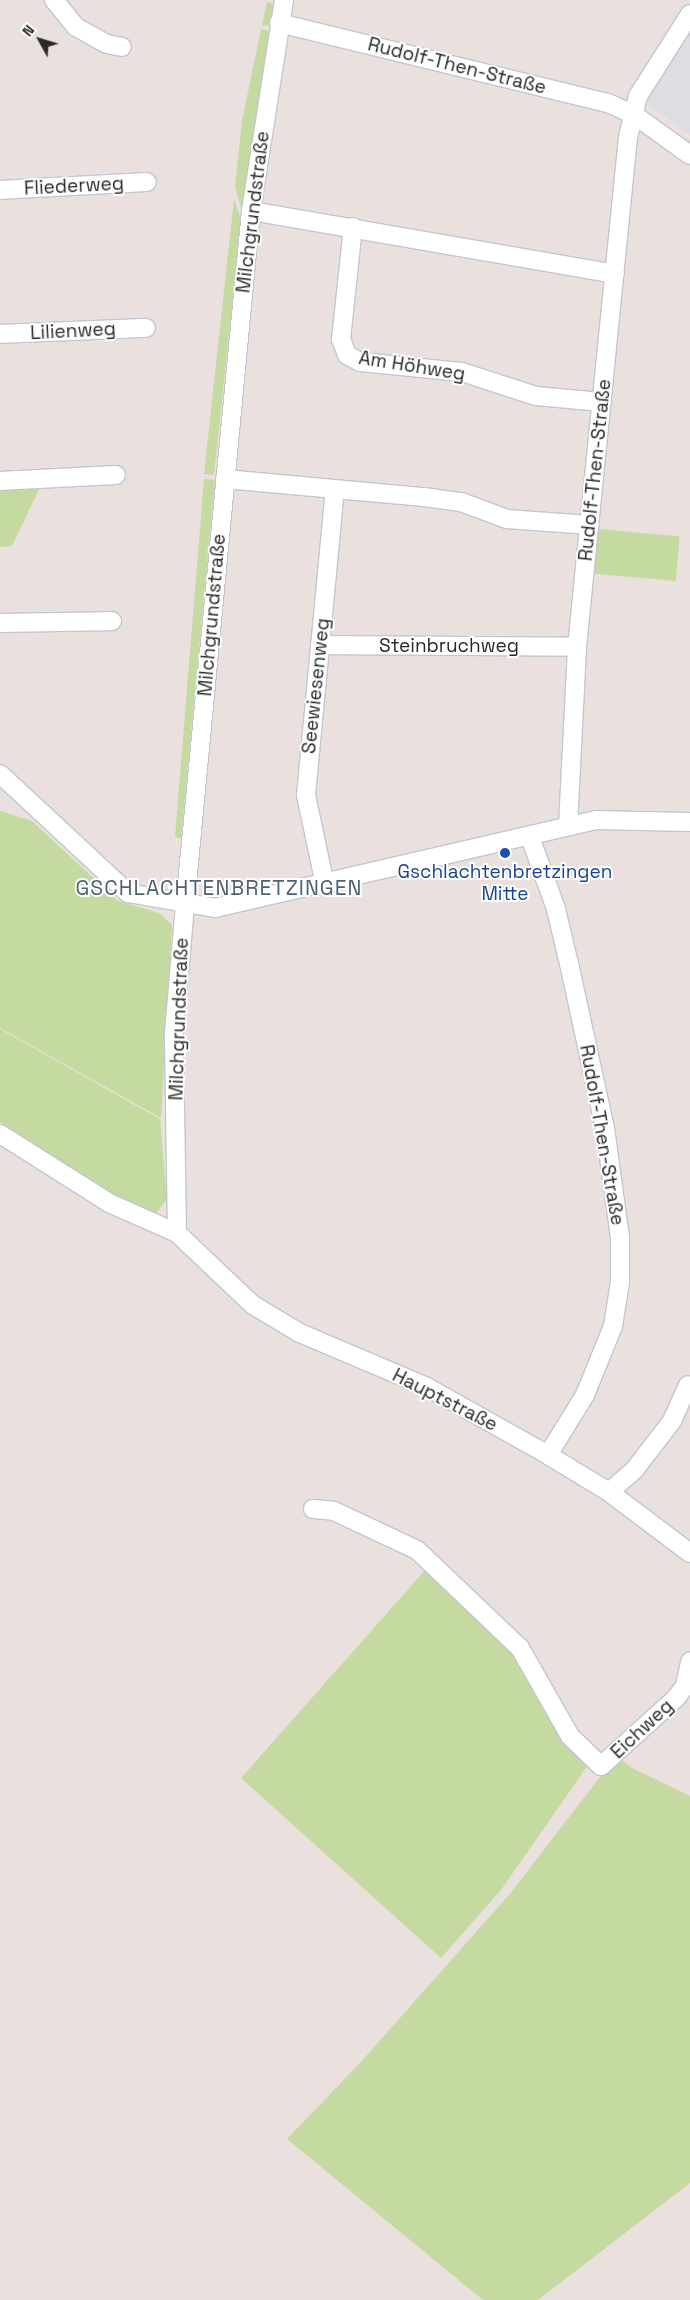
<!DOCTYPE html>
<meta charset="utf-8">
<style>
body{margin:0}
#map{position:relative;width:690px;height:2300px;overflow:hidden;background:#eae0dd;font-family:"Space Grotesk",sans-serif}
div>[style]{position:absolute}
.industrial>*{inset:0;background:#dddde3}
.green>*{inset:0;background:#c4daa0;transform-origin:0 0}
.roads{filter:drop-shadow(1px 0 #c1c7ce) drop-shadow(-1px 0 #c1c7ce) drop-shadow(0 1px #c1c7ce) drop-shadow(0 -1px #c1c7ce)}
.minor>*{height:18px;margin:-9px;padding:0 9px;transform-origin:9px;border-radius:9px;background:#fff}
.dots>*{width:14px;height:14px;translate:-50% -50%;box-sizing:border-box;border:2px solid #fff;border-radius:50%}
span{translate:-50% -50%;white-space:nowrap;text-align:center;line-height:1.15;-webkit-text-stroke:4px #fff;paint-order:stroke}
.street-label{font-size:19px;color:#292929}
.transit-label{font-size:19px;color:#164399}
.quarter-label{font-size:21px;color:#4f6174;letter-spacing:1px}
.north{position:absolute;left:15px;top:15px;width:50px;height:50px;-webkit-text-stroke:4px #fff;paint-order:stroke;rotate:309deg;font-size:14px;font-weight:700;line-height:20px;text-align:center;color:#292929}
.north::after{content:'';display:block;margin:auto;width:18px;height:22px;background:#292929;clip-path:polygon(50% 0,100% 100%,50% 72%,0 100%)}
</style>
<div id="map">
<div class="industrial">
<i style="clip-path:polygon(690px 28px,690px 135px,643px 100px)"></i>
</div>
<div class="green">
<i style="clip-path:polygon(267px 2px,274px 4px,270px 26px,262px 25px)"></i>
<i style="clip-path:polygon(261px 29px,269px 31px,242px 211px,235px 187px,242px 121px)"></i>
<i style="clip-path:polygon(234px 199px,241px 220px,214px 475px,204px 474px)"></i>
<i style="clip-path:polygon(204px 479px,215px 480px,181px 838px,175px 837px)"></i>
<i style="clip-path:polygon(41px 485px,12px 546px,0 547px,0 486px)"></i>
<i style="left:598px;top:529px;width:82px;height:45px;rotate:5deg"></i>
<i style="clip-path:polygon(0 811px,32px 821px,118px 901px,159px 913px,172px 925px,161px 1118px,0 1028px)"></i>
<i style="clip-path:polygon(0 1029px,160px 1119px,167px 1199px,157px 1212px,147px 1214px,105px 1190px,0 1122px)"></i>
<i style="clip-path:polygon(428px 1567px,516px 1653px,588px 1765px,501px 1890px,441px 1958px,241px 1778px)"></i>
<i style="clip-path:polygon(619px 1758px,632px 1768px,690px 1796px,690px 2183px,538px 2300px,483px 2300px,287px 2139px,360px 2063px,509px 1895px,610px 1764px)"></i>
</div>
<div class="roads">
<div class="minor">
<i style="left:54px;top:0;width:35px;rotate:51deg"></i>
<i style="left:76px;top:27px;width:35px;rotate:29deg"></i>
<i style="left:107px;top:44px;width:15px;rotate:11deg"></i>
<i style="left:279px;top:23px;width:339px;rotate:13.7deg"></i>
<i style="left:608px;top:103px;width:27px;rotate:24deg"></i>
<i style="left:633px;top:114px;width:70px;rotate:35.7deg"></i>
<i style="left:0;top:190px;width:147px;rotate:-3.1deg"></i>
<i style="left:251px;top:211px;width:369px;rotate:9.8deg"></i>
<i style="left:353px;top:227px;width:113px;rotate:96.1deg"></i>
<i style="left:341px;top:339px;width:17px;rotate:69deg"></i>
<i style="left:347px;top:355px;width:15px;rotate:28deg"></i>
<i style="left:360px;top:362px;width:102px;rotate:5.6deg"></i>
<i style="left:462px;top:372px;width:78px;rotate:18deg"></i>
<i style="left:536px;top:396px;width:66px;rotate:5.2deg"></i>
<i style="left:0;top:334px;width:146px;rotate:-2.4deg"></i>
<i style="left:225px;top:479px;width:200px;rotate:5.2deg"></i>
<i style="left:424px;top:497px;width:37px;rotate:8deg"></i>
<i style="left:461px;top:502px;width:49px;rotate:20.3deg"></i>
<i style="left:507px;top:519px;width:83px;rotate:4.1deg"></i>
<i style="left:0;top:481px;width:116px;rotate:-3deg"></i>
<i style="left:0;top:623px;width:112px;rotate:-1deg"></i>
<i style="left:320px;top:645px;width:257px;rotate:0.4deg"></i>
<i style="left:0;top:774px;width:175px;rotate:42.9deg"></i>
<i style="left:128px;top:893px;width:88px;rotate:9.8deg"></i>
<i style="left:215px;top:908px;width:391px;rotate:-13deg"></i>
<i style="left:596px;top:820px;width:94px;rotate:1.2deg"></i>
<i style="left:568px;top:826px;width:179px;rotate:-87.1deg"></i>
<i style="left:577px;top:647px;width:513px;rotate:-84.29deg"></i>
<i style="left:628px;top:137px;width:42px;rotate:-76.3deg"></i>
<i style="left:638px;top:96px;width:97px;rotate:-57.6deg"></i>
<i style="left:530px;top:837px;width:77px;rotate:70.1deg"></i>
<i style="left:556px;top:909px;width:61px;rotate:76.7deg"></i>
<i style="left:570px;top:968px;width:164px;rotate:77.7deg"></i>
<i style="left:605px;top:1128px;width:111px;rotate:82.2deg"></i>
<i style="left:620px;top:1238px;width:44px;rotate:90deg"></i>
<i style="left:620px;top:1282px;width:45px;rotate:99deg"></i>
<i style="left:613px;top:1326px;width:74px;rotate:112.1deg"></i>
<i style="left:585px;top:1395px;width:70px;rotate:121.7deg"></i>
<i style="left:324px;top:880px;width:87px;rotate:-102deg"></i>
<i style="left:306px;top:795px;width:306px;rotate:-84.6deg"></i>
<i style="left:0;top:1134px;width:129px;rotate:32.3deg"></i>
<i style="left:109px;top:1203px;width:74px;rotate:23.8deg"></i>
<i style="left:177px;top:1233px;width:105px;rotate:43.5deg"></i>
<i style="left:253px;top:1305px;width:55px;rotate:30.8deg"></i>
<i style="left:300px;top:1333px;width:138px;rotate:23deg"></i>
<i style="left:427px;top:1387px;width:139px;rotate:29.3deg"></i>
<i style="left:548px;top:1455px;width:71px;rotate:31.2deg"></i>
<i style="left:609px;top:1492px;width:101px;rotate:37deg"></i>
<i style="left:177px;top:1233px;width:200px;rotate:-90.9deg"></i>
<i style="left:174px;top:1033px;width:128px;rotate:-85.1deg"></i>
<i style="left:185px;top:905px;width:697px;rotate:-84.57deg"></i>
<i style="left:251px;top:211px;width:214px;rotate:-81.1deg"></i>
<i style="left:609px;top:1492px;width:35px;rotate:-41deg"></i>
<i style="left:635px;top:1469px;width:61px;rotate:-52.4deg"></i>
<i style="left:672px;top:1421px;width:39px;rotate:-66deg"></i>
<i style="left:313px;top:1509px;width:21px;rotate:5deg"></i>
<i style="left:334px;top:1511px;width:92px;rotate:25.2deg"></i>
<i style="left:417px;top:1550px;width:142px;rotate:43.6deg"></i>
<i style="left:520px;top:1648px;width:101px;rotate:60.4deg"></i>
<i style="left:570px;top:1736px;width:43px;rotate:44.1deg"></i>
<i style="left:601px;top:1766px;width:101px;rotate:-42.2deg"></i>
<i style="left:676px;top:1698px;width:15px;rotate:-53deg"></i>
<i style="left:685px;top:1686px;width:25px;rotate:-78deg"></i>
</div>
</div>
<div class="dots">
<i style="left:505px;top:853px;background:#1a4fb4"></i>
</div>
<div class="street-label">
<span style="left:457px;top:66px;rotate:14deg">Rudolf-Then-Straße</span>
<span style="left:74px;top:186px;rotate:-3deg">Fliederweg</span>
<span style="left:253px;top:212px;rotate:-83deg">Milchgrundstraße</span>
<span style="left:73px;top:331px;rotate:-3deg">Lilienweg</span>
<span style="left:412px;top:366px;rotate:9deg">Am Höhweg</span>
<span style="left:595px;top:470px;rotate:-84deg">Rudolf-Then-Straße</span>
<span style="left:212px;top:615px;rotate:-85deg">Milchgrundstraße</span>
<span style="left:449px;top:646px">Steinbruchweg</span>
<span style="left:316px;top:686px;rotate:-84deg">Seewiesenweg</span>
<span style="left:179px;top:1019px;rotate:-88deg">Milchgrundstraße</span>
<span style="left:602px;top:1135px;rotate:80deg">Rudolf-Then-Straße</span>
<span style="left:445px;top:1400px;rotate:27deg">Hauptstraße</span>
<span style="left:642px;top:1729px;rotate:-43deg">Eichweg</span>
</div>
<div class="transit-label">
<span style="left:505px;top:883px">Gschlachtenbretzingen<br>Mitte</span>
</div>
<div class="quarter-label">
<span style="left:219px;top:888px">GSCHLACHTENBRETZINGEN</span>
</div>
<div class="north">N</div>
</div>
